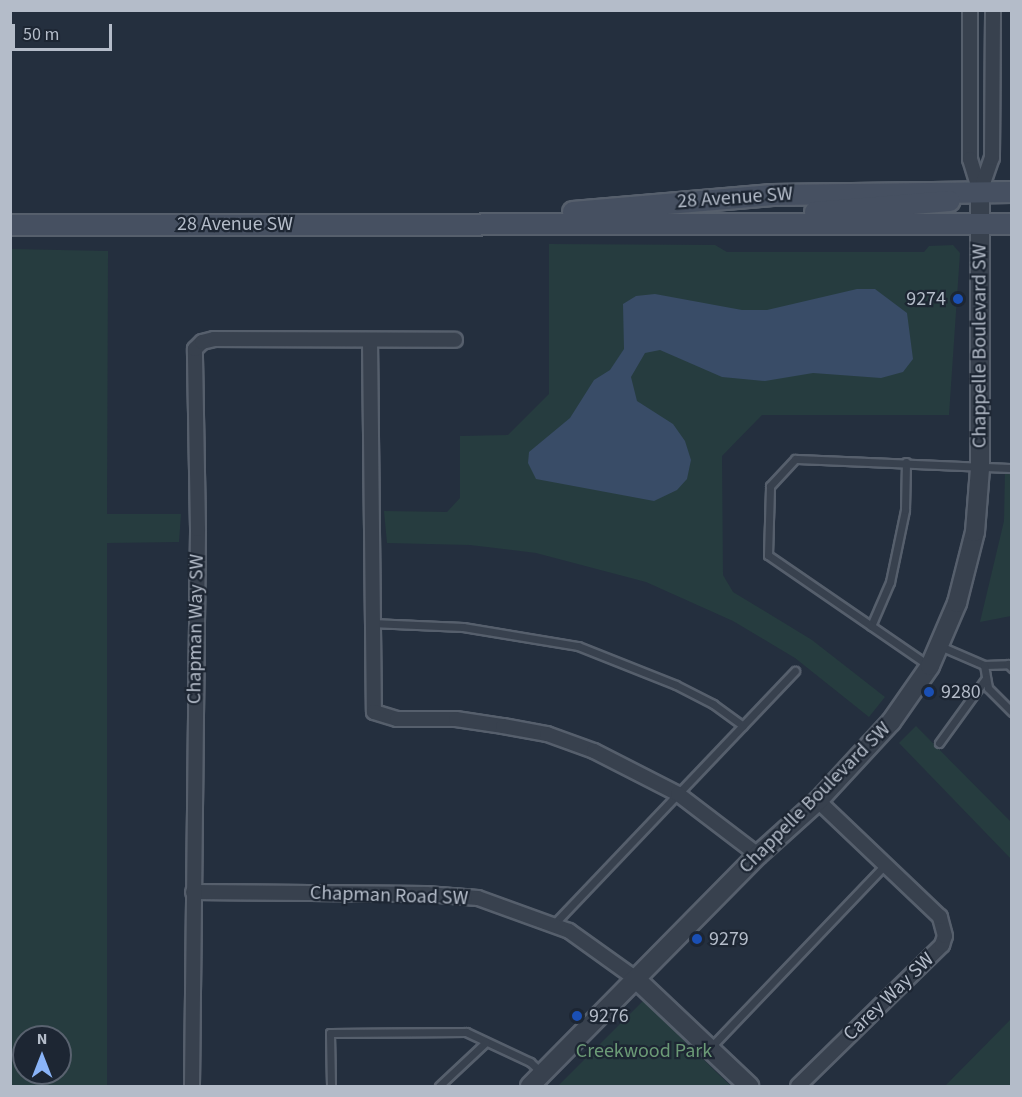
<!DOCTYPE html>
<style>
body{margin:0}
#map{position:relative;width:1022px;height:1097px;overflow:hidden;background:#242f3e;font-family:"Source Sans 3",sans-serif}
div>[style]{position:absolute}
.green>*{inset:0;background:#263c3f}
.water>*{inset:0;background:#394c67}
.roads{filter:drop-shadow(2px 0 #565f6c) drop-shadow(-2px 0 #565f6c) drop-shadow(0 2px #565f6c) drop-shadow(0 -2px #565f6c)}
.service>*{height:7px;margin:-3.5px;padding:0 3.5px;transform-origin:3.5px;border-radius:3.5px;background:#38414e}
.minor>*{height:14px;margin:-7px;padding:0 7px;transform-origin:7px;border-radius:7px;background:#38414e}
.tertiary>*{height:18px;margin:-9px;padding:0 9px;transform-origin:9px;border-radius:9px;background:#38414e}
.secondary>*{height:20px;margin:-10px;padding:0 10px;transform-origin:10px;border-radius:10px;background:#465061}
.dots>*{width:16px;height:16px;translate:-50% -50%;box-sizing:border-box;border:3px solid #1d2633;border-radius:50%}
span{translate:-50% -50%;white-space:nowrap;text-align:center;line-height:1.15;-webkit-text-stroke:4.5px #1d2633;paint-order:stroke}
.street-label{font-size:20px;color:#b4bcc9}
.poi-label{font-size:20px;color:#b4bcc9}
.right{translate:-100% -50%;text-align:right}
.left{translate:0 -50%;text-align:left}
.park-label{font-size:20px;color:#6b9a76}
.frame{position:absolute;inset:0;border:12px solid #b4bcc9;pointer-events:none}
.north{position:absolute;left:12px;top:1025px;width:60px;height:60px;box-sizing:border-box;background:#1d2633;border:2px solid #59626f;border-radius:50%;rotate:0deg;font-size:16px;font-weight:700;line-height:24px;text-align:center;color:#b4bcc9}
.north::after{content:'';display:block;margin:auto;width:21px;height:27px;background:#8ab4f8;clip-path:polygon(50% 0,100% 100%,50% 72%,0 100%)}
.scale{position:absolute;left:12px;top:24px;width:100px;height:27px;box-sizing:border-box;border:3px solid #b4bcc9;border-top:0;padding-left:8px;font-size:18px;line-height:21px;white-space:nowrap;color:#b4bcc9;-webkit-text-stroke:4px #1d2633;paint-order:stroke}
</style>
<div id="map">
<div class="green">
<i style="clip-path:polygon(549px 244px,715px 245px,727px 252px,924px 252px,929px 246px,953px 245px,960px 253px,949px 415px,762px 415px,722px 456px,723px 575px,733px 592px,812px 640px,885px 697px,869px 717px,795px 658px,733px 621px,646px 582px,536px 553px,470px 545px,387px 543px,384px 511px,447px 512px,460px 498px,460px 436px,508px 435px,549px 394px)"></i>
<i style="clip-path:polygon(evenodd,11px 249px,108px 251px,107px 514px,181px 514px,179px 542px,107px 543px,107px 1086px,11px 1086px,11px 249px,24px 1037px,60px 1037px,60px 1073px,24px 1073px,24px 1037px)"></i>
<i style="clip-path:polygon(1005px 470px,1011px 470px,1011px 616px,980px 622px,1004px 521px)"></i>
<i style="clip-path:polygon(916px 726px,1011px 822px,1011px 859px,899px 743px)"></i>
<i style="clip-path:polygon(644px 1000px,715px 1071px,731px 1086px,558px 1086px)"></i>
<i style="clip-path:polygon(1011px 1019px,1011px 1086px,945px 1086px)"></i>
</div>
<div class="water">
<i style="clip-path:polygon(857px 289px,875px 289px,907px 313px,913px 359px,903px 372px,881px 378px,813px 373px,765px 381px,722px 377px,660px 350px,645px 353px,631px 377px,637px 401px,673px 424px,685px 441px,691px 460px,687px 479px,677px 490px,654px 501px,536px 479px,528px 463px,529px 452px,570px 418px,594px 380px,610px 370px,624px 349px,623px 304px,636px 296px,655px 294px,742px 310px,767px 310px)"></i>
</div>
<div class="roads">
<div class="service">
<i style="left:371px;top:623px;width:92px;rotate:2.5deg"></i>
<i style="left:463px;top:627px;width:117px;rotate:9.4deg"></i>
<i style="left:578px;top:646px;width:105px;rotate:21.7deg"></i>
<i style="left:676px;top:685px;width:42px;rotate:27.2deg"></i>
<i style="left:713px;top:704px;width:37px;rotate:36deg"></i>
<i style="left:871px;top:626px;width:48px;rotate:-66.6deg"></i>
<i style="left:890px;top:582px;width:74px;rotate:-78.2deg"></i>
<i style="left:905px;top:510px;width:48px;rotate:-88.8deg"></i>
<i style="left:940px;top:646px;width:48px;rotate:23.4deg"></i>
<i style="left:984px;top:665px;width:24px;rotate:-2deg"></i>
<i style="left:1008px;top:664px;width:6px;rotate:45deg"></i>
<i style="left:928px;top:665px;width:194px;rotate:-145.5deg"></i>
<i style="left:768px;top:555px;width:69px;rotate:-88.3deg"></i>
<i style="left:770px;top:486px;width:37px;rotate:-47deg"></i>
<i style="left:795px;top:459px;width:217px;rotate:2.4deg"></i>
<i style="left:984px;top:665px;width:23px;rotate:80deg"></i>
<i style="left:988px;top:688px;width:34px;rotate:45deg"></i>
<i style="left:939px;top:743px;width:80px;rotate:-54.1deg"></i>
<i style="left:553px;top:925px;width:351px;rotate:-46.4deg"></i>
<i style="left:710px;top:1048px;width:255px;rotate:-46.3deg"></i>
<i style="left:331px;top:1086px;width:53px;rotate:-91.1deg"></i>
<i style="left:330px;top:1033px;width:136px;rotate:-0.4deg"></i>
<i style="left:466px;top:1032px;width:71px;rotate:25.1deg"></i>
<i style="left:530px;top:1062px;width:15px;rotate:42deg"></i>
<i style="left:439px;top:1086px;width:64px;rotate:-43.1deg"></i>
</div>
<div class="minor">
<i style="left:970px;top:10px;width:149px;rotate:90deg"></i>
<i style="left:970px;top:159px;width:34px;rotate:73deg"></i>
<i style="left:980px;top:192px;width:36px;rotate:-71deg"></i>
<i style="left:992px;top:158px;width:148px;rotate:-89.6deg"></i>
<i style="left:370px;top:340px;width:372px;rotate:89.4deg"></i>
<i style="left:374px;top:712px;width:24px;rotate:17deg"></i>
<i style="left:397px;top:719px;width:59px"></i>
<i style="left:456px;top:719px;width:48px;rotate:8.5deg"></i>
<i style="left:503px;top:726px;width:45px;rotate:10.3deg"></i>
<i style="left:547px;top:734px;width:50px;rotate:19.9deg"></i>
<i style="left:594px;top:751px;width:94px;rotate:27.1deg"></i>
<i style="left:678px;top:794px;width:101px;rotate:37.3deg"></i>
<i style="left:193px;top:892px;width:233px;rotate:0.5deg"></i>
<i style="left:426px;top:894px;width:52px;rotate:4.4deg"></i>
<i style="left:478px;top:898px;width:97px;rotate:19.9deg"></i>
<i style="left:569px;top:931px;width:82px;rotate:35.6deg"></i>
<i style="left:192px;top:1086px;width:557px;rotate:-89.38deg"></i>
<i style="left:198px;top:529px;width:180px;rotate:-91deg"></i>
<i style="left:195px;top:349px;width:10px;rotate:-45deg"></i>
<i style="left:202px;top:342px;width:12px;rotate:-14deg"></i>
<i style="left:214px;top:339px;width:241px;rotate:0.2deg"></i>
<i style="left:798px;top:1086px;width:202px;rotate:-44.4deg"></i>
<i style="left:942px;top:945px;width:9px;rotate:-72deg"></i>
<i style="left:945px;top:936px;width:20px;rotate:-105deg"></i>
<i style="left:940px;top:917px;width:168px;rotate:-136.4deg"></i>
</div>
<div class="tertiary">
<i style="left:636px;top:979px;width:156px;rotate:43.4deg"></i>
<i style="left:530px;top:1086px;width:325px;rotate:-45.4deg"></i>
<i style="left:758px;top:855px;width:81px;rotate:-42deg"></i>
<i style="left:818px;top:801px;width:108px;rotate:-47.3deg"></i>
<i style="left:891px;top:722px;width:68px;rotate:-55.1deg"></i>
<i style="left:930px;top:666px;width:69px;rotate:-66.8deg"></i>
<i style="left:957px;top:603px;width:73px;rotate:-75.8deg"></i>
<i style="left:975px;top:532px;width:64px;rotate:-85.5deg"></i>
<i style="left:980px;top:468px;width:276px;rotate:-90deg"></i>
</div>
<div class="secondary">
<i style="left:573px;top:212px;width:200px;rotate:-4.9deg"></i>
<i style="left:772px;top:195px;width:240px;rotate:-0.7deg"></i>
<i style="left:815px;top:212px;width:135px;rotate:-4.7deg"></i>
<i style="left:10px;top:225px;width:1002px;rotate:-0.06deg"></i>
</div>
</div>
<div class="dots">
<i style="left:958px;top:299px;background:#1a4fb4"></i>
<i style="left:929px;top:692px;background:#1a4fb4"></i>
<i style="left:697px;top:939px;background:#1a4fb4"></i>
<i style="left:577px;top:1016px;background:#1a4fb4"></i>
</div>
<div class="street-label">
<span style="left:735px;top:198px;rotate:-4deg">28 Avenue SW</span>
<span style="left:235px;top:224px">28 Avenue SW</span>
<span style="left:980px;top:346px;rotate:-90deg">Chappelle Boulevard SW</span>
<span style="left:196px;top:629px;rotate:-89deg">Chapman Way SW</span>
<span style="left:815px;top:798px;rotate:-45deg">Chappelle Boulevard SW</span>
<span style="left:389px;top:896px;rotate:2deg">Chapman Road SW</span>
<span style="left:889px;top:997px;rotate:-44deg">Carey Way SW</span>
</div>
<div class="poi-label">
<span class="right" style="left:946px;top:299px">9274</span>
<span class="left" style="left:941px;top:692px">9280</span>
<span class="left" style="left:709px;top:939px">9279</span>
<span class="left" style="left:589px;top:1016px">9276</span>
</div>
<div class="park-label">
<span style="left:644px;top:1051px">Creekwood Park</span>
</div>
<div class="frame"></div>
<div class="north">N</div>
<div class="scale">50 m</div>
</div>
